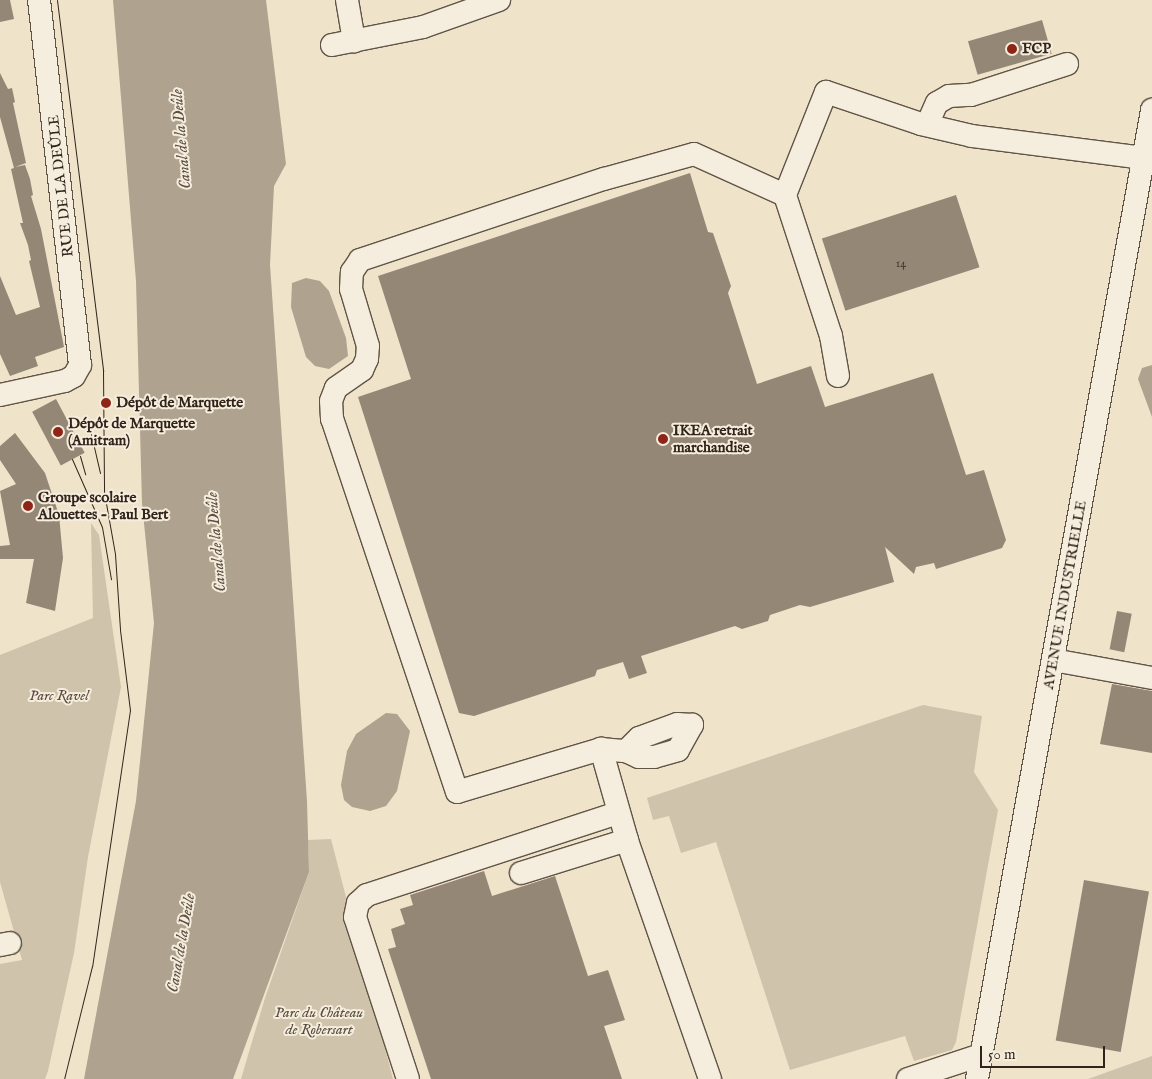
<!DOCTYPE html>
<meta charset="utf-8">
<style>
body{margin:0}
#map{position:relative;width:1152px;height:1079px;overflow:hidden;background:#efe3ca;font-family:"IM FELL English",serif}
div>[style]{position:absolute}
.green>*{inset:0;background:#cfc3ac}
.water>*{inset:0;background:#afa28e}
.building>*{inset:0;background:#948776;transform-origin:0 0}
.roads{filter:drop-shadow(1px 0 #615446) drop-shadow(-1px 0 #615446) drop-shadow(0 1px #615446) drop-shadow(0 -1px #615446)}
.minor>*{height:22px;margin:-11px;padding:0 11px;transform-origin:11px;border-radius:11px;background:#f5eddd}
.tram>*{height:1px;margin:-0.5px;padding:0 0.5px;transform-origin:0.5px;border-radius:0.5px;background:#32241a}
.dots>*{width:14px;height:14px;translate:-50% -50%;box-sizing:border-box;border:2px solid #f5eddd;border-radius:50%}
span{translate:-50% -50%;white-space:nowrap;text-align:center;line-height:1.15;-webkit-text-stroke:4px #f5eddd;paint-order:stroke}
.number-label{font-size:12px;color:#4a3d31}
.number-label span{-webkit-text-stroke-width:0}
.poi-label{font-size:15px;color:#32241a;font-weight:700}
.left{translate:0 -50%;text-align:left}
.street-label{font-size:15px;color:#32241a}
.park-label{font-size:15px;color:#594c3e;font-style:italic}
.water-label{font-size:16px;color:#5e5043;font-style:italic}
.scale{position:absolute;left:980px;top:1046px;width:125px;height:22px;box-sizing:border-box;border:2px solid #32241a;border-top:0;padding-left:6px;font-size:15px;line-height:18px;white-space:nowrap;color:#32241a;-webkit-text-stroke:4px #f5eddd;paint-order:stroke}
</style>
<div id="map">
<div class="green">
<i style="clip-path:polygon(91px 523px,99px 535px,121px 687px,88px 857px,74px 953px,48px 1071px,45px 1079px,0 1079px,0 964px,22px 960px,0 882px,0 655px,93px 618px)"></i>
<i style="clip-path:polygon(923px 705px,982px 716px,974px 772px,998px 810px,956px 1042px,952px 1050px,914px 1061px,905px 1036px,790px 1070px,716px 842px,681px 853px,669px 816px,653px 820px,647px 798px)"></i>
<i style="clip-path:polygon(331px 839px,393px 1079px,241px 1079px,265px 998px,309px 872px,308px 840px)"></i>
<i style="clip-path:polygon(1152px 1056px,1152px 1079px,1088px 1079px)"></i>
</div>
<div class="water">
<i style="clip-path:polygon(113px 0,266px 0,286px 164px,274px 186px,270px 265px,307px 801px,309px 872px,233px 1079px,84px 1079px,136px 801px,154px 623px,142px 503px,136px 281px)"></i>
<i style="clip-path:polygon(306px 278px,320px 281px,329px 291px,346px 338px,348px 356px,329px 369px,315px 366px,306px 357px,291px 307px,292px 283px)"></i>
<i style="clip-path:polygon(1152px 365px,1152px 417px,1138px 379px,1142px 368px)"></i>
<i style="clip-path:polygon(386px 713px,397px 714px,410px 731px,397px 791px,386px 806px,370px 811px,352px 807px,344px 800px,341px 785px,347px 751px,356px 734px)"></i>
</div>
<div class="building">
<i style="clip-path:polygon(0 0,10px 0,14px 19px,0 22px)"></i>
<i style="left:1042px;top:20px;width:35px;height:77px;rotate:74deg"></i>
<i style="clip-path:polygon(0 73px,8px 89px,12px 88px,15px 102px,13px 103px,26px 163px,15px 167px,25px 165px,30px 179px,33px 195px,31px 196px,41px 229px,64px 347px,35px 357px,38px 366px,10px 376px,0 354px,0 276px,16px 315px,40px 307px,29px 261px,31px 260px,28px 245px,20px 223px,23px 223px,11px 169px,14px 168px,0 117px)"></i>
<i style="clip-path:polygon(690px 173px,708px 232px,713px 233px,731px 286px,728px 293px,757px 384px,811px 366px,825px 407px,933px 373px,966px 475px,984px 470px,1006px 540px,1002px 548px,936px 569px,934px 563px,916px 567px,914px 574px,885px 547px,894px 582px,810px 607px,800px 605px,770px 615px,768px 621px,742px 629px,735px 626px,641px 656px,647px 673px,629px 679px,623px 662px,597px 670px,595px 676px,474px 716px,459px 713px,358px 397px,411px 379px,378px 276px)"></i>
<i style="left:956px;top:195px;width:76px;height:141px;rotate:72deg"></i>
<i style="left:56px;top:399px;width:61px;height:27px;rotate:62deg"></i>
<i style="clip-path:polygon(15px 433px,45px 473px,59px 515px,63px 558px,55px 611px,26px 603px,34px 559px,0 559px,0 546px,10px 545px,0 491px,16px 484px,0 460px,0 446px)"></i>
<i style="left:1117px;top:611px;width:15px;height:39px;rotate:11deg"></i>
<i style="clip-path:polygon(1112px 684px,1152px 691px,1152px 753px,1100px 744px)"></i>
<i style="clip-path:polygon(484px 871px,492px 896px,555px 876px,588px 976px,608px 970px,625px 1020px,604px 1026px,622px 1079px,431px 1079px,388px 949px,396px 947px,391px 929px,405px 924px,400px 909px,413px 905px,410px 895px)"></i>
<i style="left:1084px;top:880px;width:66px;height:163px;rotate:10deg"></i>
</div>
<div class="roads">
<div class="minor">
<i style="left:347px;top:0;width:42px;rotate:80.3deg"></i>
<i style="left:332px;top:45px;width:93px;rotate:-11.2deg"></i>
<i style="left:423px;top:27px;width:81px;rotate:-19.6deg"></i>
<i style="left:927px;top:125px;width:24px;rotate:-66deg"></i>
<i style="left:937px;top:103px;width:14px;rotate:-30deg"></i>
<i style="left:949px;top:96px;width:22px;rotate:-3deg"></i>
<i style="left:971px;top:95px;width:101px;rotate:-17.9deg"></i>
<i style="left:838px;top:376px;width:41px;rotate:-99.9deg"></i>
<i style="left:831px;top:336px;width:148px;rotate:-108.1deg"></i>
<i style="left:785px;top:195px;width:111px;rotate:-68.3deg"></i>
<i style="left:826px;top:92px;width:100px;rotate:18.6deg"></i>
<i style="left:921px;top:124px;width:52px;rotate:13.2deg"></i>
<i style="left:972px;top:136px;width:172px;rotate:7.3deg"></i>
<i style="left:0;top:395px;width:66px;rotate:-12.2deg"></i>
<i style="left:65px;top:381px;width:10px;rotate:-29deg"></i>
<i style="left:74px;top:376px;width:13px;rotate:-61deg"></i>
<i style="left:80px;top:365px;width:367px;rotate:-96.4deg"></i>
<i style="left:1053px;top:660px;width:101px;rotate:10.3deg"></i>
<i style="left:601px;top:749px;width:25px;rotate:5deg"></i>
<i style="left:626px;top:751px;width:14px;rotate:25deg"></i>
<i style="left:639px;top:757px;width:15px"></i>
<i style="left:654px;top:757px;width:25px;rotate:-16deg"></i>
<i style="left:678px;top:750px;width:29px;rotate:-61deg"></i>
<i style="left:692px;top:725px;width:15px;rotate:-176deg"></i>
<i style="left:677px;top:724px;width:40px;rotate:159.8deg"></i>
<i style="left:639px;top:738px;width:18px;rotate:135deg"></i>
<i style="left:521px;top:873px;width:111px;rotate:-17.3deg"></i>
<i style="left:0;top:945px;width:10px;rotate:-11deg"></i>
<i style="left:408px;top:1079px;width:170px;rotate:-108.1deg"></i>
<i style="left:355px;top:917px;width:14px;rotate:-78deg"></i>
<i style="left:358px;top:903px;width:12px;rotate:-42deg"></i>
<i style="left:367px;top:895px;width:264px;rotate:-18.1deg"></i>
<i style="left:710px;top:1079px;width:253px;rotate:-109.2deg"></i>
<i style="left:627px;top:840px;width:95px;rotate:-105.9deg"></i>
<i style="left:601px;top:749px;width:150px;rotate:163.4deg"></i>
<i style="left:457px;top:792px;width:393px;rotate:-108.5deg"></i>
<i style="left:332px;top:419px;width:18px;rotate:-93deg"></i>
<i style="left:331px;top:401px;width:14px;rotate:-69deg"></i>
<i style="left:336px;top:388px;width:32px;rotate:-35deg"></i>
<i style="left:362px;top:370px;width:12px;rotate:-66deg"></i>
<i style="left:367px;top:359px;width:13px;rotate:-86deg"></i>
<i style="left:368px;top:346px;width:59px;rotate:-106.6deg"></i>
<i style="left:351px;top:289px;width:17px;rotate:-87deg"></i>
<i style="left:352px;top:272px;width:14px;rotate:-56deg"></i>
<i style="left:360px;top:260px;width:257px;rotate:-18.4deg"></i>
<i style="left:604px;top:179px;width:93px;rotate:-15.5deg"></i>
<i style="left:694px;top:154px;width:100px;rotate:24.3deg"></i>
<i style="left:908px;top:1079px;width:77px;rotate:-18.2deg"></i>
<i style="left:977px;top:1079px;width:985px;rotate:-79.76deg"></i>
</div>
</div>
<div class="tram">
<i style="left:57px;top:0;width:374px;rotate:82.9deg"></i>
<i style="left:103px;top:371px;width:121px;rotate:89.5deg"></i>
<i style="left:104px;top:492px;width:63px;rotate:79.9deg"></i>
<i style="left:115px;top:554px;width:76px;rotate:86.2deg"></i>
<i style="left:120px;top:630px;width:81px;rotate:82.9deg"></i>
<i style="left:130px;top:710px;width:259px;rotate:98.4deg"></i>
<i style="left:92px;top:966px;width:116px;rotate:103.9deg"></i>
<i style="left:91px;top:434px;width:40px;rotate:77deg"></i>
<i style="left:80px;top:456px;width:19px;rotate:74deg"></i>
<i style="left:72px;top:459px;width:74px;rotate:66.2deg"></i>
<i style="left:102px;top:527px;width:53px;rotate:80.2deg"></i>
</div>
<div class="dots">
<i style="left:1012px;top:49px;background:#8f2418"></i>
<i style="left:106px;top:403px;background:#8f2418"></i>
<i style="left:58px;top:432px;background:#8f2418"></i>
<i style="left:663px;top:439px;background:#8f2418"></i>
<i style="left:28px;top:506px;background:#8f2418"></i>
</div>
<div class="number-label">
<span style="left:901px;top:264px">14</span>
</div>
<div class="poi-label">
<span class="left" style="left:1022px;top:49px">FCP</span>
<span class="left" style="left:116px;top:403px">Dépôt de Marquette</span>
<span class="left" style="left:68px;top:432px">Dépôt de Marquette<br>(Amitram)</span>
<span class="left" style="left:673px;top:439px">IKEA retrait<br>marchandise</span>
<span class="left" style="left:38px;top:506px">Groupe scolaire<br>Alouettes - Paul Bert</span>
</div>
<div class="street-label">
<span style="left:61px;top:186px;rotate:-96deg">RUE DE LA DEÛLE</span>
<span style="left:1065px;top:595px;rotate:-80deg">AVENUE INDUSTRIELLE</span>
</div>
<div class="park-label">
<span style="left:59px;top:696px">Parc Ravel</span>
<span style="left:319px;top:1021px">Parc du Château<br>de Robersart</span>
</div>
<div class="water-label">
<span style="left:182px;top:139px;rotate:-95deg">Canal de la Deûle</span>
<span style="left:217px;top:542px;rotate:-95deg">Canal de la Deûle</span>
<span style="left:182px;top:943px;rotate:-80deg">Canal de la Deûle</span>
</div>
<div class="scale">50 m</div>
</div>
